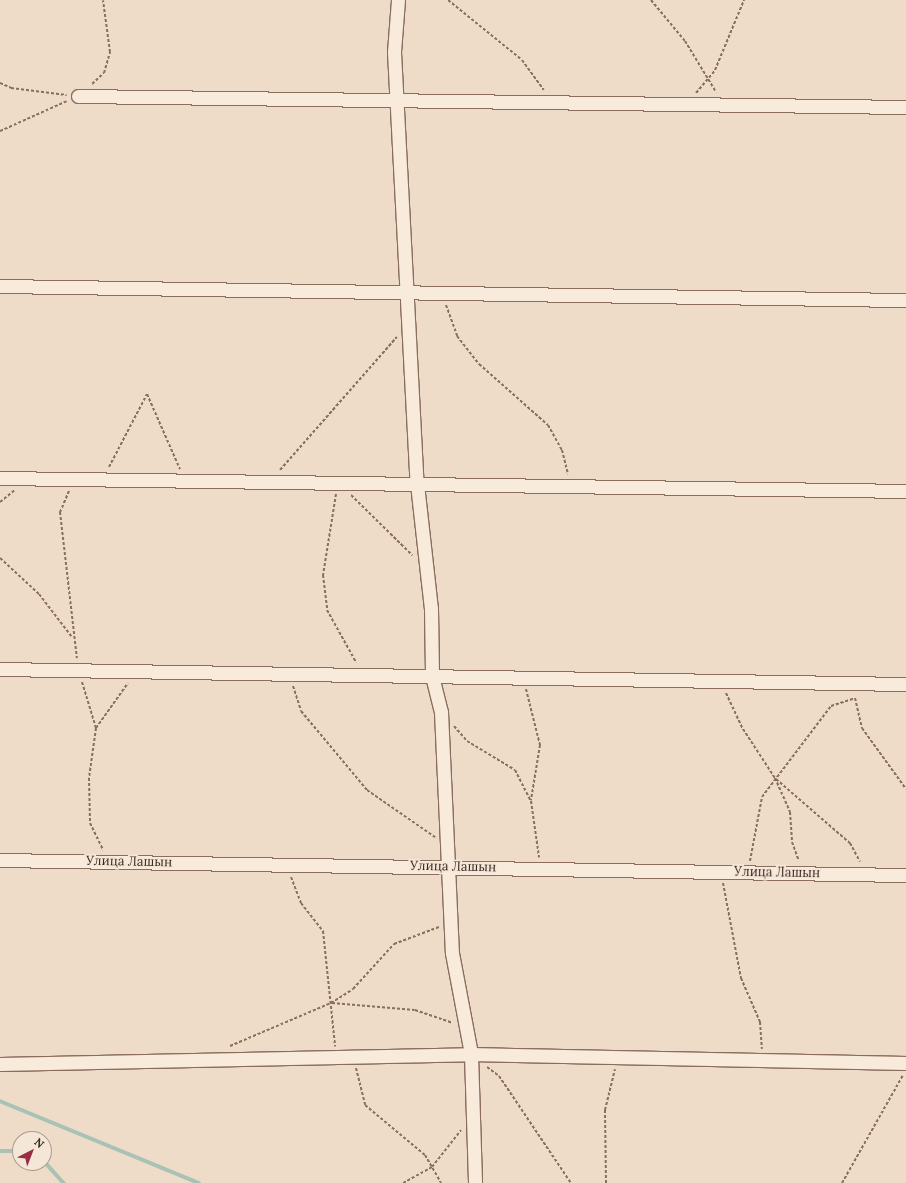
<!DOCTYPE html>
<meta charset="utf-8">
<style>
body{margin:0}
#map{position:relative;width:906px;height:1183px;overflow:hidden;background:#eedcc8;font-family:Lora,serif}
div>[style]{position:absolute}
.stream>*{height:3.5px;margin:-1.75px;padding:0 1.75px;transform-origin:1.75px;border-radius:1.75px;background:#a9c2b6}
.path>*{height:2px;margin-top:-1px;transform-origin:0;background:repeating-linear-gradient(90deg,#8a6d5d 0 3px,transparent 0 5px)}
.roads{filter:drop-shadow(1px 0 #8a6d5d) drop-shadow(-1px 0 #8a6d5d) drop-shadow(0 1px #8a6d5d) drop-shadow(0 -1px #8a6d5d)}
.street>*{height:13px;margin:-6.5px;padding:0 6.5px;transform-origin:6.5px;border-radius:6.5px;background:#f8ebdc}
span{translate:-50% -50%;white-space:nowrap;text-align:center;line-height:1.15;-webkit-text-stroke:3.5px #f5e7d8;paint-order:stroke}
.street-label{font-size:13px;color:#3b2820}
.north{position:absolute;left:12px;top:1131px;width:40px;height:40px;box-sizing:border-box;background:#f5e7d8;border:1px solid #ab9b8e;border-radius:50%;rotate:42deg;font-size:11px;font-weight:700;line-height:16px;text-align:center;color:#3b2820}
.north::after{content:'';display:block;margin:auto;width:14px;height:18px;background:#982e42;clip-path:polygon(50% 0,100% 100%,50% 72%,0 100%)}
</style>
<div id="map">
<div class="stream">
<i style="left:0;top:1101px;width:215px;rotate:22.4deg"></i>
<i style="left:0;top:1151px;width:20px"></i>
<i style="left:44px;top:1161px;width:30px;rotate:48deg"></i>
</div>
<div class="path">
<i style="left:448px;top:0;width:95px;rotate:39deg"></i>
<i style="left:522px;top:60px;width:37px;rotate:54deg"></i>
<i style="left:651px;top:0;width:53px;rotate:50.3deg"></i>
<i style="left:685px;top:41px;width:60px;rotate:58.7deg"></i>
<i style="left:0;top:83px;width:12px;rotate:24deg"></i>
<i style="left:11px;top:88px;width:56px;rotate:7.1deg"></i>
<i style="left:92px;top:84px;width:16px;rotate:-43deg"></i>
<i style="left:104px;top:73px;width:22px;rotate:-74deg"></i>
<i style="left:110px;top:52px;width:52px;rotate:-97.7deg"></i>
<i style="left:696px;top:93px;width:30px;rotate:-50deg"></i>
<i style="left:715px;top:70px;width:76px;rotate:-67.5deg"></i>
<i style="left:0;top:131px;width:73px;rotate:-24.1deg"></i>
<i style="left:446px;top:305px;width:33px;rotate:70deg"></i>
<i style="left:457px;top:336px;width:36px;rotate:52deg"></i>
<i style="left:479px;top:364px;width:92px;rotate:41.5deg"></i>
<i style="left:548px;top:425px;width:29px;rotate:61deg"></i>
<i style="left:562px;top:450px;width:25px;rotate:76deg"></i>
<i style="left:109px;top:467px;width:82px;rotate:-62.5deg"></i>
<i style="left:147px;top:394px;width:82px;rotate:66.3deg"></i>
<i style="left:280px;top:470px;width:177px;rotate:-48.7deg"></i>
<i style="left:69px;top:491px;width:23px;rotate:113deg"></i>
<i style="left:60px;top:512px;width:147px;rotate:83.4deg"></i>
<i style="left:336px;top:494px;width:82px;rotate:99.1deg"></i>
<i style="left:323px;top:575px;width:35px;rotate:83deg"></i>
<i style="left:327px;top:610px;width:60px;rotate:60.9deg"></i>
<i style="left:351px;top:495px;width:86px;rotate:44.5deg"></i>
<i style="left:0;top:502px;width:19px;rotate:-39deg"></i>
<i style="left:0;top:558px;width:53px;rotate:42.7deg"></i>
<i style="left:39px;top:594px;width:54px;rotate:52.5deg"></i>
<i style="left:82px;top:682px;width:48px;rotate:73.1deg"></i>
<i style="left:96px;top:728px;width:50px;rotate:98deg"></i>
<i style="left:89px;top:778px;width:45px;rotate:88.7deg"></i>
<i style="left:90px;top:823px;width:30px;rotate:64deg"></i>
<i style="left:293px;top:686px;width:26px;rotate:72deg"></i>
<i style="left:301px;top:711px;width:103px;rotate:50.1deg"></i>
<i style="left:367px;top:790px;width:83px;rotate:34.7deg"></i>
<i style="left:526px;top:689px;width:58px;rotate:76deg"></i>
<i style="left:540px;top:745px;width:56px;rotate:99.3deg"></i>
<i style="left:726px;top:693px;width:40px;rotate:65deg"></i>
<i style="left:743px;top:729px;width:59px;rotate:56.9deg"></i>
<i style="left:775px;top:778px;width:37px;rotate:66deg"></i>
<i style="left:790px;top:812px;width:30px;rotate:86deg"></i>
<i style="left:792px;top:842px;width:20px;rotate:70deg"></i>
<i style="left:855px;top:698px;width:31px;rotate:77deg"></i>
<i style="left:862px;top:728px;width:75px;rotate:54.2deg"></i>
<i style="left:454px;top:726px;width:20px;rotate:49deg"></i>
<i style="left:467px;top:741px;width:56px;rotate:31.1deg"></i>
<i style="left:515px;top:770px;width:35px;rotate:63deg"></i>
<i style="left:531px;top:801px;width:57px;rotate:81.9deg"></i>
<i style="left:96px;top:728px;width:55px;rotate:-54.6deg"></i>
<i style="left:776px;top:779px;width:98px;rotate:40.9deg"></i>
<i style="left:850px;top:843px;width:21px;rotate:62deg"></i>
<i style="left:750px;top:861px;width:65px;rotate:-79.4deg"></i>
<i style="left:762px;top:797px;width:114px;rotate:-52.8deg"></i>
<i style="left:831px;top:706px;width:25px;rotate:-18deg"></i>
<i style="left:291px;top:877px;width:28px;rotate:69deg"></i>
<i style="left:301px;top:903px;width:36px;rotate:52deg"></i>
<i style="left:323px;top:931px;width:116px;rotate:84deg"></i>
<i style="left:723px;top:883px;width:97px;rotate:79.3deg"></i>
<i style="left:741px;top:978px;width:48px;rotate:66.6deg"></i>
<i style="left:760px;top:1022px;width:27px;rotate:86deg"></i>
<i style="left:332px;top:1003px;width:83px;rotate:4.8deg"></i>
<i style="left:415px;top:1010px;width:40px;rotate:18.9deg"></i>
<i style="left:230px;top:1046px;width:110px;rotate:-23.1deg"></i>
<i style="left:331px;top:1003px;width:26px;rotate:-32deg"></i>
<i style="left:353px;top:989px;width:61px;rotate:-47.7deg"></i>
<i style="left:394px;top:944px;width:48px;rotate:-20.7deg"></i>
<i style="left:487px;top:1067px;width:15px;rotate:37deg"></i>
<i style="left:499px;top:1076px;width:129px;rotate:56.1deg"></i>
<i style="left:356px;top:1068px;width:38px;rotate:76deg"></i>
<i style="left:365px;top:1105px;width:78px;rotate:39.8deg"></i>
<i style="left:425px;top:1155px;width:32px;rotate:60deg"></i>
<i style="left:403px;top:1183px;width:33px;rotate:-29deg"></i>
<i style="left:432px;top:1167px;width:47px;rotate:-51.9deg"></i>
<i style="left:606px;top:1183px;width:73px;rotate:-90.8deg"></i>
<i style="left:605px;top:1110px;width:42px;rotate:-76.3deg"></i>
<i style="left:842px;top:1183px;width:124px;rotate:-60.5deg"></i>
</div>
<div class="roads">
<div class="street">
<i style="left:398px;top:0;width:52px;rotate:94.4deg"></i>
<i style="left:394px;top:52px;width:433px;rotate:87deg"></i>
<i style="left:417px;top:484px;width:126px;rotate:83.6deg"></i>
<i style="left:431px;top:609px;width:67px;rotate:89.1deg"></i>
<i style="left:432px;top:676px;width:37px;rotate:76deg"></i>
<i style="left:441px;top:712px;width:241px;rotate:87.4deg"></i>
<i style="left:452px;top:953px;width:103px;rotate:79.3deg"></i>
<i style="left:471px;top:1054px;width:129px;rotate:88.2deg"></i>
<i style="left:78px;top:96px;width:828px;rotate:0.76deg"></i>
<i style="left:0;top:286px;width:906px;rotate:0.89deg"></i>
<i style="left:0;top:478px;width:906px;rotate:0.82deg"></i>
<i style="left:0;top:669px;width:906px;rotate:0.95deg"></i>
<i style="left:0;top:860px;width:906px;rotate:0.95deg"></i>
<i style="left:0;top:1064px;width:471px;rotate:-1.2deg"></i>
<i style="left:471px;top:1054px;width:435px;rotate:1.2deg"></i>
</div>
</div>
<div class="street-label">
<span style="left:129px;top:862px;rotate:1deg">Улица Лашын</span>
<span style="left:453px;top:867px;rotate:1deg">Улица Лашын</span>
<span style="left:777px;top:873px;rotate:1deg">Улица Лашын</span>
</div>
<div class="north">N</div>
</div>
